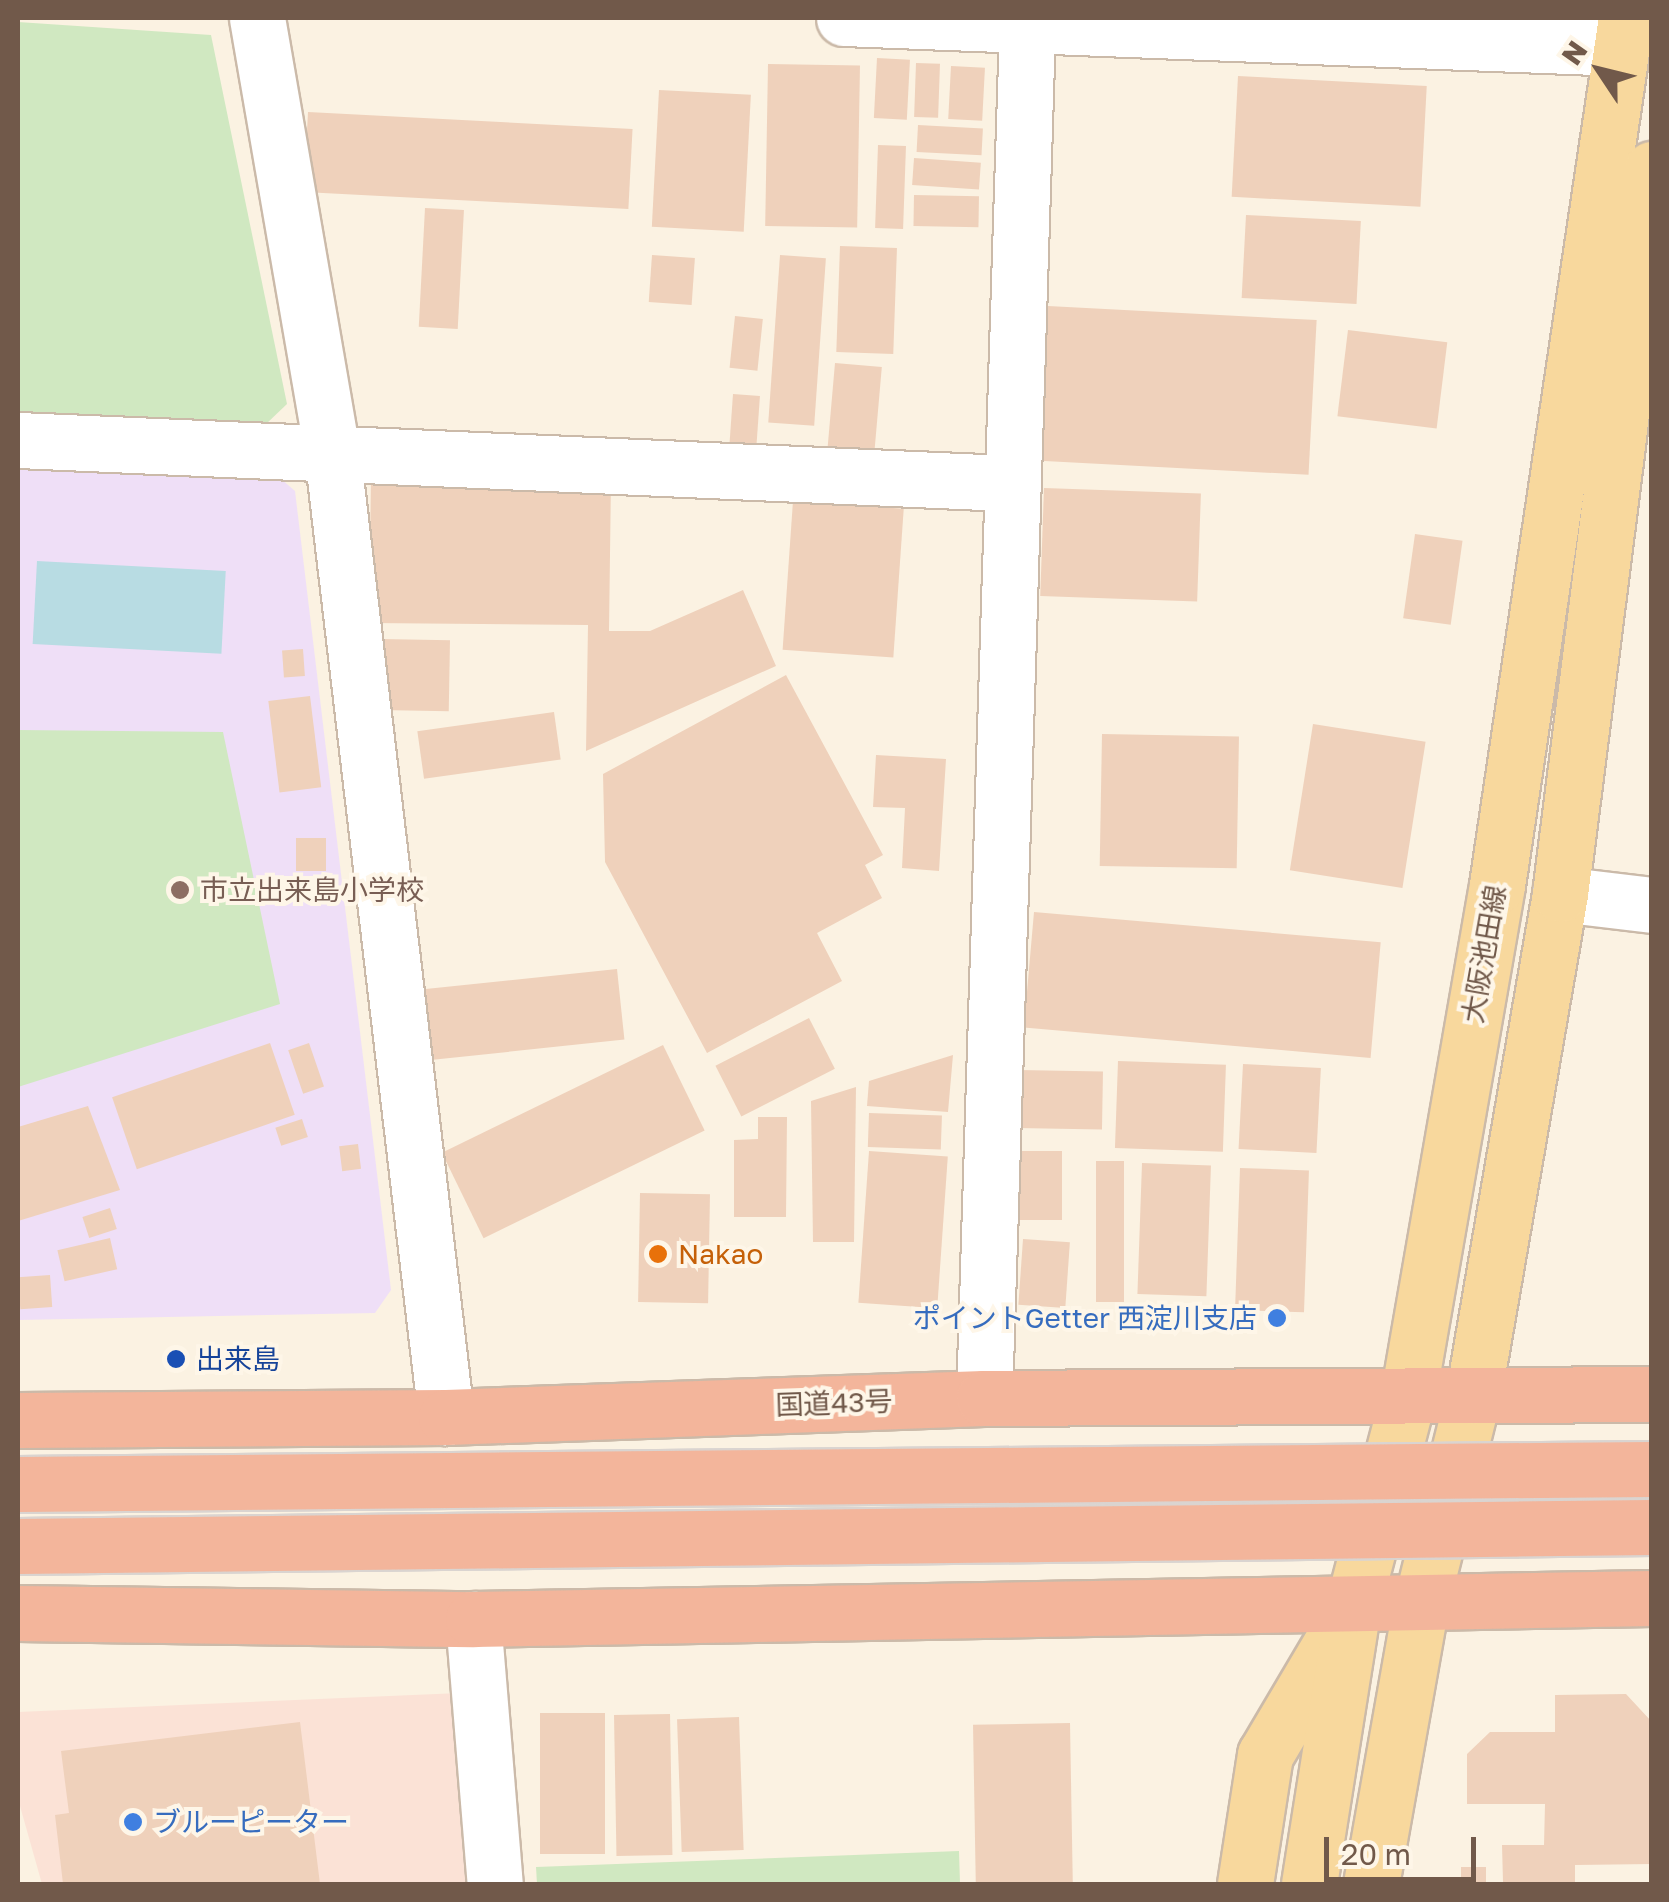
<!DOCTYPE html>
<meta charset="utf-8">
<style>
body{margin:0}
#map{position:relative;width:1669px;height:1902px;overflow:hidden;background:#fbf2e2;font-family:"Golos Text","Noto Sans JP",sans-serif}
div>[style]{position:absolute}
.commercial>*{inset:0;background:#fbe2d6}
.education>*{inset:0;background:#efdff7}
.green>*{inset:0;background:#d0e8c1}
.water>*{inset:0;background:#b8dce3;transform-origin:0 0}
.building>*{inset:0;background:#efd1bb;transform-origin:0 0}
.roads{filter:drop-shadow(2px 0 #cbbaa9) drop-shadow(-2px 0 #cbbaa9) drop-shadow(0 2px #cbbaa9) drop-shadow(0 -2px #cbbaa9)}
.minor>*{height:55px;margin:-27.5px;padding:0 27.5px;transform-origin:27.5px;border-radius:27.5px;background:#fff}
.major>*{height:55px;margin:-27.5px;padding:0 27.5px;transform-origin:27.5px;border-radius:27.5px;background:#f8d89d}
.highway>*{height:55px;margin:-27.5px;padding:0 27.5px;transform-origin:27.5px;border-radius:27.5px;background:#f3b59b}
.bridges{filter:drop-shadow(2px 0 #dad4d0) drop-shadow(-2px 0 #dad4d0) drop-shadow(0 2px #dad4d0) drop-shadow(0 -2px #dad4d0)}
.highway-bridge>*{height:55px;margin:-27.5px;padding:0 27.5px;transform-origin:27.5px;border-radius:27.5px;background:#f3b59b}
.dots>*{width:28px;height:28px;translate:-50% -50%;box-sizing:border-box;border:5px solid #fef6e8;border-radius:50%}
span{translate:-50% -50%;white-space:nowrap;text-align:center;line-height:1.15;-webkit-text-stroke:8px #fef6e8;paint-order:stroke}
.education-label{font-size:28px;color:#785e54}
.left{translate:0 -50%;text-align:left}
.street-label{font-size:28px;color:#71594a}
.food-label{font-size:28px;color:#c56008}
.shop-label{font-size:28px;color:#366cbe}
.right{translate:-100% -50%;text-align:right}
.transit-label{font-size:28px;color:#164399}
.frame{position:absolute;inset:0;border:20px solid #71594a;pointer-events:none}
.north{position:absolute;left:1549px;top:20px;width:100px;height:100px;-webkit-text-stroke:8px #fef6e8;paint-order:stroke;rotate:305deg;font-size:28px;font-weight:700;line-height:40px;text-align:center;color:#71594a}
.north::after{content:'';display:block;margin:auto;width:35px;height:45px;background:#71594a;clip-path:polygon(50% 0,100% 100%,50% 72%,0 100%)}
.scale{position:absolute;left:1324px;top:1837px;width:152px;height:45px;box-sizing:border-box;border:5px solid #71594a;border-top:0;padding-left:12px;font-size:30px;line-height:35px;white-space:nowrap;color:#71594a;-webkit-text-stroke:8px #fef6e8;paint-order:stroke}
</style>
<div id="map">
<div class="commercial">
<i style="clip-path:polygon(460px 1693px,481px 1884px,42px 1884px,18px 1799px,18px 1712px)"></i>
</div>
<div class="education">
<i style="clip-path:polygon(18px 462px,273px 472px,295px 491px,391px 1290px,375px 1313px,18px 1320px)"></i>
</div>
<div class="green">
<i style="clip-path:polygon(18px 22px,211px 35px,287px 404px,265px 425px,18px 415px)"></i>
<i style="clip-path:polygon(18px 730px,223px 732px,280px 1004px,18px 1087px)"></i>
<i style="clip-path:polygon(959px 1851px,960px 1884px,537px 1884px,536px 1867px)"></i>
</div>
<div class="water">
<i style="left:37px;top:561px;width:189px;height:83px;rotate:3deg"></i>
</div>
<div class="building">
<i style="left:877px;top:58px;width:33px;height:60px;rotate:3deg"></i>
<i style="left:916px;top:63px;width:24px;height:54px;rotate:2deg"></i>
<i style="left:768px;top:64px;width:92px;height:162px;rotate:1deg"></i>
<i style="left:951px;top:66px;width:34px;height:53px;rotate:3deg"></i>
<i style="left:1238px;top:76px;width:189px;height:121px;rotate:3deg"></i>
<i style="left:659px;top:90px;width:92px;height:137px;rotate:3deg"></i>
<i style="left:308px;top:112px;width:325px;height:80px;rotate:3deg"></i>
<i style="left:918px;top:125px;width:65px;height:27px;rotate:3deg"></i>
<i style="left:878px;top:145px;width:28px;height:83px;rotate:2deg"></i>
<i style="left:914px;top:158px;width:67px;height:27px;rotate:4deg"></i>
<i style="left:914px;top:195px;width:65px;height:31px;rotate:1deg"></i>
<i style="left:425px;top:208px;width:39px;height:119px;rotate:3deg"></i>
<i style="left:1246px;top:215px;width:115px;height:83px;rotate:3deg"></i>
<i style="left:840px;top:246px;width:57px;height:106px;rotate:2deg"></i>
<i style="left:652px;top:255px;width:43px;height:47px;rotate:4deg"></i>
<i style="left:780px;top:255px;width:46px;height:168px;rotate:4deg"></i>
<i style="left:1048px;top:306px;width:269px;height:155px;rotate:3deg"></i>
<i style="left:735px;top:316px;width:28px;height:52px;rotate:6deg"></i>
<i style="left:1348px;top:330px;width:100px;height:87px;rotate:7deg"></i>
<i style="left:835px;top:363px;width:47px;height:90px;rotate:5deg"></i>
<i style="left:733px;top:394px;width:27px;height:52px;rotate:4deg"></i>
<i style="clip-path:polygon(371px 476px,611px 479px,609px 631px,650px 631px,743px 590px,776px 666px,586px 751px,588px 625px,369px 623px)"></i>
<i style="left:1044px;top:488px;width:157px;height:108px;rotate:2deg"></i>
<i style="left:793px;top:501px;width:111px;height:149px;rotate:4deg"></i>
<i style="left:1415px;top:534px;width:48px;height:85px;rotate:8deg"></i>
<i style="left:381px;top:639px;width:69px;height:71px;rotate:1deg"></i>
<i style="left:303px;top:649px;width:27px;height:21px;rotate:86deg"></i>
<i style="clip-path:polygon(786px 675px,883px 855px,865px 865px,882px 898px,817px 933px,842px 981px,707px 1053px,605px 862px,603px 774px)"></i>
<i style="left:310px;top:696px;width:92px;height:42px;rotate:83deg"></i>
<i style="left:554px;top:712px;width:48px;height:138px;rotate:82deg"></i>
<i style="left:1313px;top:724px;width:114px;height:148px;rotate:9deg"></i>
<i style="left:1102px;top:734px;width:137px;height:132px;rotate:1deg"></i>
<i style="clip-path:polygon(876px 755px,946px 759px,939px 871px,902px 868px,905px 808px,873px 807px)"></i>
<i style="left:326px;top:838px;width:33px;height:30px;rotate:90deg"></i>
<i style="left:1034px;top:912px;width:348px;height:116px;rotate:5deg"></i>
<i style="left:617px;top:969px;width:71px;height:202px;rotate:84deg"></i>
<i style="left:809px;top:1018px;width:57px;height:105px;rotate:63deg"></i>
<i style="left:270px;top:1043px;width:76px;height:167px;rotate:71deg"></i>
<i style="left:309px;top:1043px;width:46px;height:22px;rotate:71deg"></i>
<i style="left:663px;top:1045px;width:95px;height:246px;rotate:64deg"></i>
<i style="clip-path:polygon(953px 1055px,948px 1112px,867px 1106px,869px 1081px)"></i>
<i style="left:1118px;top:1061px;width:108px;height:87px;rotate:2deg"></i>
<i style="left:1243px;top:1064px;width:78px;height:85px;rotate:3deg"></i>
<i style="left:1018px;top:1070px;width:85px;height:58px;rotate:1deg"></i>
<i style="clip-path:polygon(856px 1087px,854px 1242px,813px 1242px,811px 1101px)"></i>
<i style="clip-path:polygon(88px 1106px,120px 1190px,18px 1221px,18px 1127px)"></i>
<i style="left:869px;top:1113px;width:73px;height:34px;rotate:2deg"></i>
<i style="clip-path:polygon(758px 1117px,787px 1117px,786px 1217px,734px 1217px,734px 1140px,758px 1139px)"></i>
<i style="left:302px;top:1119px;width:19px;height:28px;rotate:72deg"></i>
<i style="left:358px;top:1144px;width:25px;height:19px;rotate:83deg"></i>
<i style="left:869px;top:1151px;width:79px;height:152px;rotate:4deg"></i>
<i style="left:1017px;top:1151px;width:45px;height:69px"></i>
<i style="left:1096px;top:1161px;width:28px;height:141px"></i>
<i style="left:1142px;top:1163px;width:69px;height:131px;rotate:2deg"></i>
<i style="left:1240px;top:1168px;width:69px;height:142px;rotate:2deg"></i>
<i style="left:640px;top:1193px;width:70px;height:109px;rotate:1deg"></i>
<i style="left:110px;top:1208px;width:22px;height:29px;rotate:72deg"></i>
<i style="left:110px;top:1238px;width:32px;height:54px;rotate:77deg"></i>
<i style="left:1023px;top:1239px;width:47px;height:66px;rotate:4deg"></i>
<i style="left:50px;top:1275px;width:32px;height:32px;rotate:86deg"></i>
<i style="clip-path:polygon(1626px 1694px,1652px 1722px,1652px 1864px,1575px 1865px,1575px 1882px,1503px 1882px,1502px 1845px,1544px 1845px,1545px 1804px,1467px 1804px,1467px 1754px,1490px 1732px,1555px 1732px,1555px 1695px)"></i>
<i style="left:605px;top:1713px;width:141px;height:65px;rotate:90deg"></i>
<i style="left:670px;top:1714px;width:141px;height:56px;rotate:89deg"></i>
<i style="left:739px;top:1717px;width:133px;height:62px;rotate:88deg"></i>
<i style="clip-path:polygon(300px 1722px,320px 1884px,63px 1884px,55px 1815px,69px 1813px,61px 1751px)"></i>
<i style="left:1070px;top:1723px;width:161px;height:97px;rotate:89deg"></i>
<i style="left:1461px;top:1867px;width:25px;height:17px"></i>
</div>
<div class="roads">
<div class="minor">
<i style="left:257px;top:18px;width:440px;rotate:80.2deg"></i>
<i style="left:332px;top:452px;width:972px;rotate:83.26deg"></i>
<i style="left:844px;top:18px;width:778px;rotate:2.21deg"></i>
<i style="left:18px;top:440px;width:990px;rotate:2.49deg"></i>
<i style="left:1560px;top:894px;width:93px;rotate:6.8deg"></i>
<i style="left:984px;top:1398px;width:1373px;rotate:-88.2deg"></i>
<i style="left:473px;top:1619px;width:266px;rotate:85.3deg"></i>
</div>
<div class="major">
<i style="left:1245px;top:1884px;width:131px;rotate:-81.2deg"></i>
<i style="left:1265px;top:1755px;width:145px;rotate:-59.4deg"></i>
<i style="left:1309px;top:1884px;width:281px;rotate:-81deg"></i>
<i style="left:1353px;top:1606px;width:217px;rotate:-75.3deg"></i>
<i style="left:1408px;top:1396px;width:519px;rotate:-80.12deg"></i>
<i style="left:1497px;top:885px;width:877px;rotate:-81.54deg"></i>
<i style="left:1371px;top:1884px;width:284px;rotate:-79.9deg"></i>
<i style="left:1421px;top:1604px;width:214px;rotate:-76deg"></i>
<i style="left:1473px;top:1396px;width:509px;rotate:-80.17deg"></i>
<i style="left:1560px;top:894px;width:731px;rotate:-82.77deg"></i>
</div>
<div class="highway">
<i style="left:18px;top:1420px;width:428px;rotate:-0.4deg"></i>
<i style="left:446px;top:1417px;width:538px;rotate:-2.02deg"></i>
<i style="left:984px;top:1398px;width:668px;rotate:-0.34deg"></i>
<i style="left:18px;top:1613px;width:455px;rotate:0.8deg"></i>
<i style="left:473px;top:1619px;width:1179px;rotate:-1.02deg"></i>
</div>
</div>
<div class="bridges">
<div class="highway-bridge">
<i style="left:18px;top:1484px;width:1634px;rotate:-0.53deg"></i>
<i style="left:18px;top:1546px;width:1634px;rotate:-0.67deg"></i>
</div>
</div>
<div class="dots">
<i style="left:180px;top:890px;background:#8d6e63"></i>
<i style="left:658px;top:1254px;background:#e8710a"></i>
<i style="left:1277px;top:1318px;background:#3f7fe0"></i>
<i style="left:176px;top:1359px;background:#1a4fb4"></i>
<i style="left:133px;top:1822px;background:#3f7fe0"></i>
</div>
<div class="education-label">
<span class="left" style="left:200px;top:890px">市立出来島小学校</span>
</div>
<div class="street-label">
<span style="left:1484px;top:954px;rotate:-80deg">大阪池田線</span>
<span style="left:834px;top:1403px;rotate:-2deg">国道43号</span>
</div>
<div class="food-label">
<span class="left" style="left:678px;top:1254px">Nakao</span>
</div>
<div class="shop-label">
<span class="right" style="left:1257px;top:1318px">ポイントGetter 西淀川支店</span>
<span class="left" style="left:153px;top:1822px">ブルーピーター</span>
</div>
<div class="transit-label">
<span class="left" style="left:196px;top:1359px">出来島</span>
</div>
<div class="frame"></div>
<div class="north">N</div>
<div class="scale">20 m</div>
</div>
